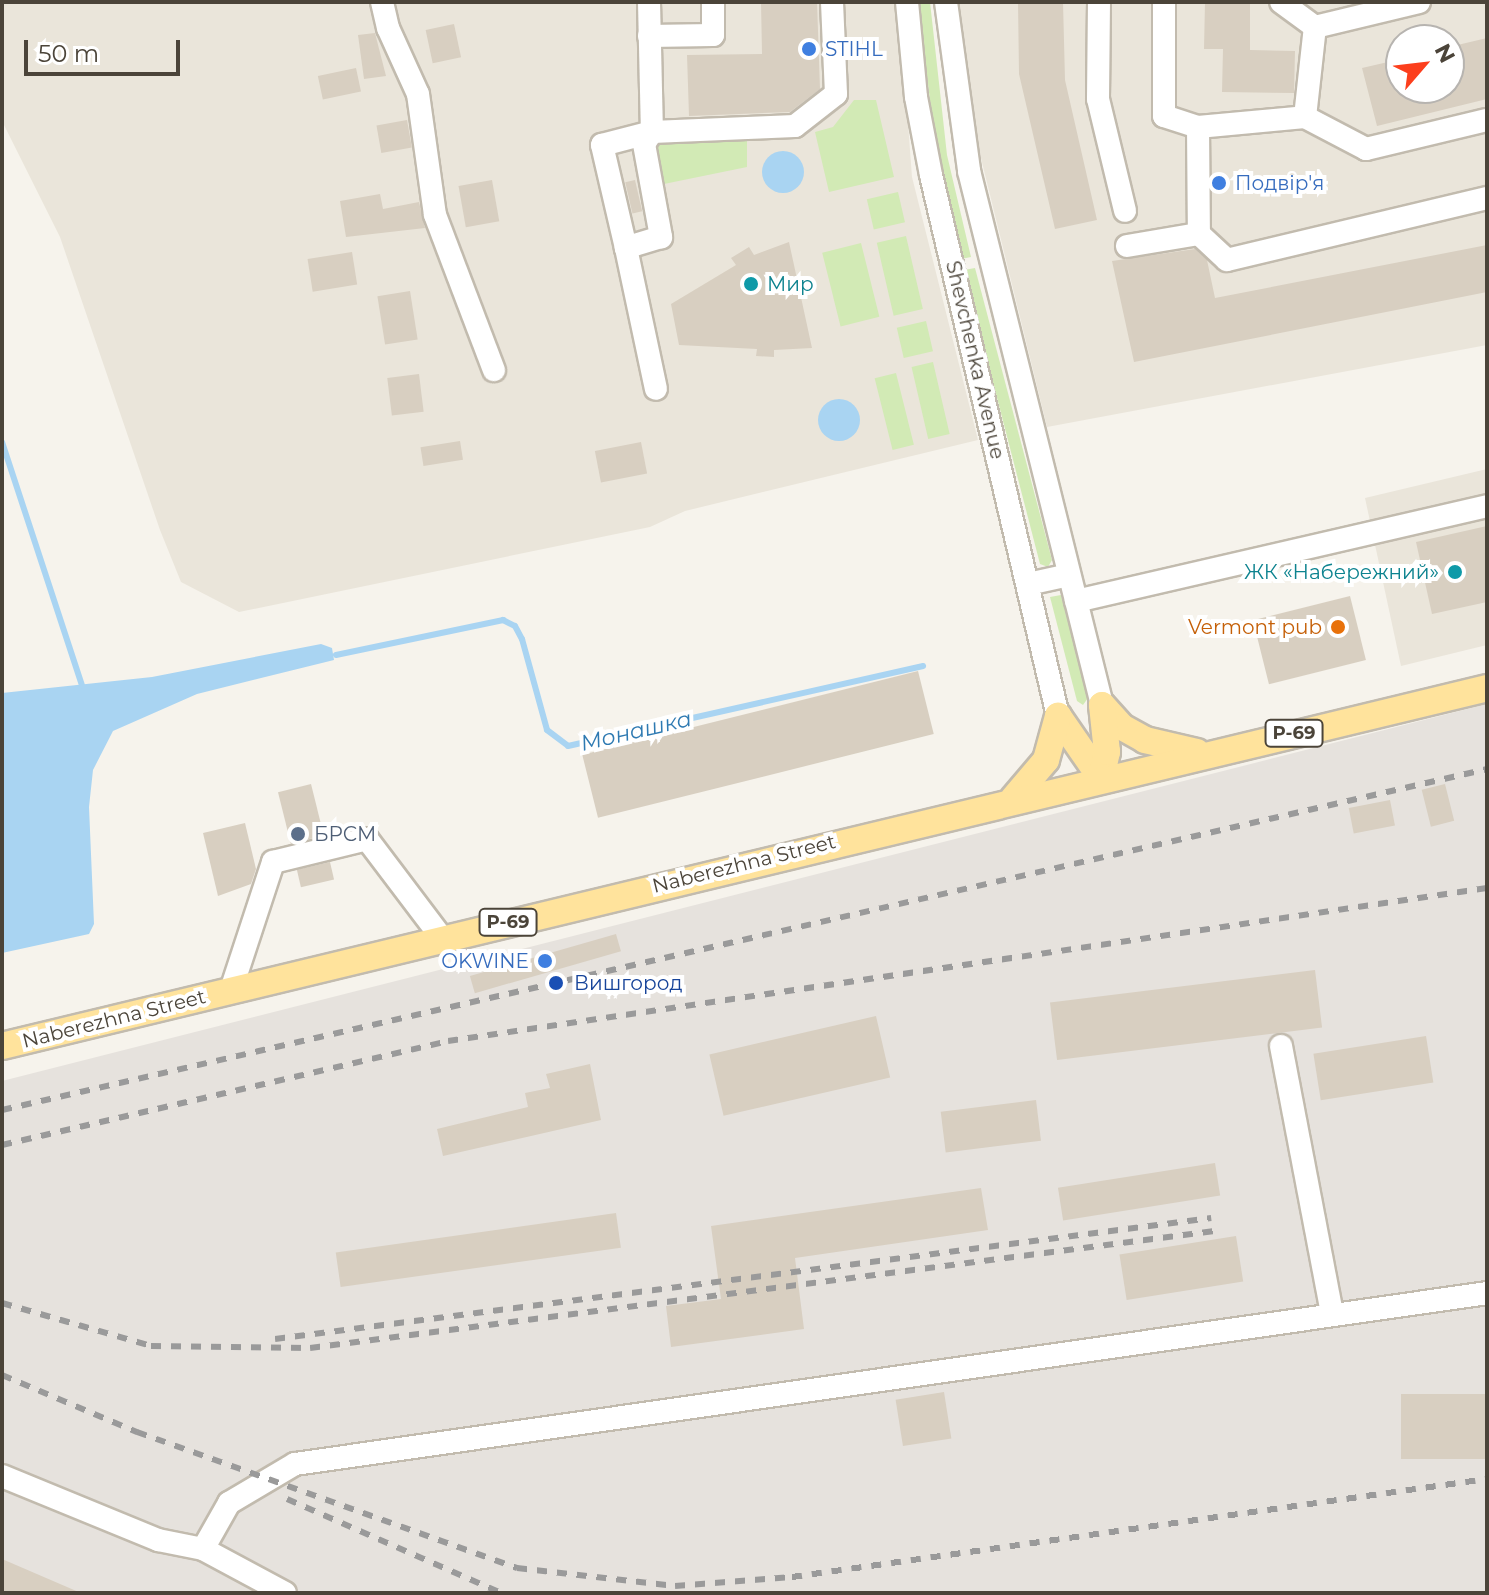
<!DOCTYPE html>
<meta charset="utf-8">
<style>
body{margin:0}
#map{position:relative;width:1489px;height:1595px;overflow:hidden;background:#f6f3ec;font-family:Montserrat,sans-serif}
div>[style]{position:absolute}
.residential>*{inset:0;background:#eae5da}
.industrial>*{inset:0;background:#e6e2dd}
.green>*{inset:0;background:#d2eab5;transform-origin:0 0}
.water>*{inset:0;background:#a9d4f2}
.round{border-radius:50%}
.stream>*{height:6px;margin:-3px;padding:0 3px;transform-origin:3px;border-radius:3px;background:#a9d4f2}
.building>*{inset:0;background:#d8cfc1;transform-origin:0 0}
.roads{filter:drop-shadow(2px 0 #c2bbae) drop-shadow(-2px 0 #c2bbae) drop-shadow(0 2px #c2bbae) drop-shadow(0 -2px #c2bbae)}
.minor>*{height:22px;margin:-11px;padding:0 11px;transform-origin:11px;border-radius:11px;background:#fff}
.major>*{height:26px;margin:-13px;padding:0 13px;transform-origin:13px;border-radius:13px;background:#ffe39c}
.rail>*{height:6px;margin-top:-3px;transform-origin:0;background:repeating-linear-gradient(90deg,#9a9a9a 0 10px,transparent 0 20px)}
.dots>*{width:22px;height:22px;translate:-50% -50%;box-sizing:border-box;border:4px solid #fff;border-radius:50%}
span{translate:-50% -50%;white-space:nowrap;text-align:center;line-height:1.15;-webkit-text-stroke:8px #fff;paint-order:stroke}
.shield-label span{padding:2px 6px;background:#fff;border:2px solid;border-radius:6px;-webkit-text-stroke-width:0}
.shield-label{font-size:18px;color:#4b4439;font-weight:700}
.shop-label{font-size:20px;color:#366cbe}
.left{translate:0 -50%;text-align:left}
.right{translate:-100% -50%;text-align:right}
.culture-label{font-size:20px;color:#0d838f}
.street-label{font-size:20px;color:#4b4439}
.food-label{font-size:20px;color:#c56008}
.service-label{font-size:20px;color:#4e5e75}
.transit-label{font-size:20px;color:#164399}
.water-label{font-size:22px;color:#2e7ab2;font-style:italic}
.frame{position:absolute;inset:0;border:4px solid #4b4439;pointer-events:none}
.north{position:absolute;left:1385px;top:24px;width:80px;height:80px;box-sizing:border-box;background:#fff;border:2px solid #b7b4b0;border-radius:50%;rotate:62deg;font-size:22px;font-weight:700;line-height:32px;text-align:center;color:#4b4439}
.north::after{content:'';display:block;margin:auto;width:28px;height:36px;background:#fc3f1d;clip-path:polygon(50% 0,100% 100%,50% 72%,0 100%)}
.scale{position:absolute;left:24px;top:40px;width:156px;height:36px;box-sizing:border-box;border:4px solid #4b4439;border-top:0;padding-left:10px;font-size:24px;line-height:28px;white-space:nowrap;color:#4b4439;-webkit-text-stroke:6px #fff;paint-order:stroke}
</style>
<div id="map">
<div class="residential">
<i style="clip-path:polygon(2px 2px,899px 2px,912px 177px,978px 440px,685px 511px,650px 527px,239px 612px,181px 582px,160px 530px,60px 237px,2px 121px)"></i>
<i style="clip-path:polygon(evenodd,956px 2px,1487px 2px,1487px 345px,1047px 427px,965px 93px,956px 2px,1401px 40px,1449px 40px,1449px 88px,1401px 88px,1401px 40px)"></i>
<i style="clip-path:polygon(1487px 469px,1487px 645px,1401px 666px,1365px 498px)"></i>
</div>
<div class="industrial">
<i style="clip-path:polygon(1487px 704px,1487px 1593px,2px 1593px,2px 1081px)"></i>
</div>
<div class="green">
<i style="clip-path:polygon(918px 2px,930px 2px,947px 155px,971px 257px,961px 259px,937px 158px)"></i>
<i style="clip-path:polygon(854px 100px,876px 100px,894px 177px,829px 192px,815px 132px,833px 127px)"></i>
<i style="clip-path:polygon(747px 126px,747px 167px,664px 184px,654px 132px)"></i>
<i style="left:898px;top:192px;width:31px;height:32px;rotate:77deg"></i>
<i style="left:906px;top:236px;width:75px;height:30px;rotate:77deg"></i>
<i style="left:861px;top:243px;width:76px;height:40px;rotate:76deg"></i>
<i style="clip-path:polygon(975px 268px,1052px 560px,1048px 567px,1040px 564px,964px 270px)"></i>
<i style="left:926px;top:321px;width:31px;height:30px;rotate:77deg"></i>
<i style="left:933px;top:362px;width:74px;height:22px;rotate:77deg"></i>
<i style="left:896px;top:373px;width:74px;height:22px;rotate:76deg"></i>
<i style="clip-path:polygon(1061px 595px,1088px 698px,1083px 705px,1077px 701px,1050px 597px)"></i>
</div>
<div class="water">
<i class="round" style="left:762px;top:151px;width:42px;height:42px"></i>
<i class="round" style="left:818px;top:399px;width:42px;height:42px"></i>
<i style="clip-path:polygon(321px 644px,332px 648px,334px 660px,197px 694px,113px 731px,93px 770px,89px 807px,94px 924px,89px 934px,2px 953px,2px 693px,152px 677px)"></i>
</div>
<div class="stream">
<i style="left:2px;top:442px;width:256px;rotate:71.8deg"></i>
<i style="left:336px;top:655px;width:171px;rotate:-11.8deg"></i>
<i style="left:503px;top:620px;width:13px;rotate:27deg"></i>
<i style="left:515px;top:626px;width:15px;rotate:62deg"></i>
<i style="left:522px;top:639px;width:94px;rotate:74.6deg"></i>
<i style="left:547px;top:730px;width:26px;rotate:37deg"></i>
<i style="left:568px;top:746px;width:364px;rotate:-12.7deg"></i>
</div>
<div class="building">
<i style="clip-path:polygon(761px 2px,817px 2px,820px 89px,790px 112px,689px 116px,687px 55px,762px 54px)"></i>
<i style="clip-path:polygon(1018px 2px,1063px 2px,1065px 80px,1097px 220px,1055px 229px,1019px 74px)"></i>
<i style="clip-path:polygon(1205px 2px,1250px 2px,1250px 50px,1295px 51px,1294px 93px,1222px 92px,1223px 49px,1204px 49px)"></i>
<i style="left:454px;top:24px;width:34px;height:29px;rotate:78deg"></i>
<i style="clip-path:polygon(375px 33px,386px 76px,364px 79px,358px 35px)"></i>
<i style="clip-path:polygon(1487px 38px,1487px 99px,1377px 126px,1362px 68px,1401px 59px,1401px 88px,1449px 88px,1449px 47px)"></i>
<i style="left:356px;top:68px;width:24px;height:39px;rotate:78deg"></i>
<i style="left:407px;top:120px;width:28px;height:31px;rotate:80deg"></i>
<i style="left:492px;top:180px;width:42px;height:34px;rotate:80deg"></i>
<i style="left:635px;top:180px;width:32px;height:10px;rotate:77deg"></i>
<i style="clip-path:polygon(380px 194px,383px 209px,419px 202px,425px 228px,346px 237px,340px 201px)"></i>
<i style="clip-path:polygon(789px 242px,812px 348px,774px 350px,774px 357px,756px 356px,757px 349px,679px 345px,671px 304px,736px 265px,731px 258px,749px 247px,754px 255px)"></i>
<i style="clip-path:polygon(1487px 245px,1487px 292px,1134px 362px,1112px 261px,1195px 249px,1207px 260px,1215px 298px)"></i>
<i style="left:352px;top:252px;width:33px;height:45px;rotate:81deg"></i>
<i style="left:410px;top:291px;width:49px;height:33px;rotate:81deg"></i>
<i style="left:419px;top:374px;width:38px;height:32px;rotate:83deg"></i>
<i style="left:460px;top:441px;width:19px;height:40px;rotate:81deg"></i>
<i style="left:641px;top:442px;width:32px;height:47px;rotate:79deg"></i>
<i style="clip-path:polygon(1487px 526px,1487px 602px,1432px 614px,1416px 542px)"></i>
<i style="left:1350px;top:596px;width:66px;height:100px;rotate:76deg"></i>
<i style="left:918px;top:671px;width:65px;height:346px;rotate:76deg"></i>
<i style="left:311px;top:784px;width:53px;height:34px;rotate:76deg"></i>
<i style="left:1445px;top:784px;width:38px;height:24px;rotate:76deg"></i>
<i style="left:1390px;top:800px;width:26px;height:42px;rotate:79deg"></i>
<i style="clip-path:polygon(245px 823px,256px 869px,251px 884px,218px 896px,203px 833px)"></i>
<i style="left:330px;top:862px;width:18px;height:34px;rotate:77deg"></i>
<i style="left:616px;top:934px;width:18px;height:152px;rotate:74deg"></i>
<i style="left:1315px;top:970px;width:58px;height:267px;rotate:83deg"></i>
<i style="left:876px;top:1016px;width:63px;height:171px;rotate:77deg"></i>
<i style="left:1426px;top:1036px;width:47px;height:114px;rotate:81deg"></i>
<i style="clip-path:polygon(590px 1064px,601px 1120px,443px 1156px,437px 1129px,528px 1107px,525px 1093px,550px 1088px,546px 1074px)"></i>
<i style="left:1036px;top:1100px;width:41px;height:96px;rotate:83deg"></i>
<i style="left:1215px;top:1163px;width:33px;height:159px;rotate:81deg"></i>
<i style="clip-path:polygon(981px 1188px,988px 1230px,795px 1258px,804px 1329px,671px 1347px,666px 1306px,721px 1299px,711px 1226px)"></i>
<i style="left:616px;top:1213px;width:35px;height:283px;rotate:82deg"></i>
<i style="left:1236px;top:1236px;width:46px;height:118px;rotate:81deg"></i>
<i style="left:944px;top:1392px;width:47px;height:49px;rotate:81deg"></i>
<i style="left:1487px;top:1394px;width:65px;height:86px;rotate:90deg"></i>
<i style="clip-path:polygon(2px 1559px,81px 1593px,2px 1593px)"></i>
</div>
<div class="roads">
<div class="minor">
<i style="left:382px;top:2px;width:27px;rotate:77deg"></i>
<i style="left:388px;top:28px;width:72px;rotate:65.6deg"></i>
<i style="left:418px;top:94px;width:122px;rotate:82deg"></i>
<i style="left:435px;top:215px;width:166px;rotate:69.2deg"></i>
<i style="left:649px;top:2px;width:130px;rotate:88.7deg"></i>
<i style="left:652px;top:132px;width:143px;rotate:-2.4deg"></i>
<i style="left:795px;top:126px;width:52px;rotate:-38deg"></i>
<i style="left:836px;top:94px;width:92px;rotate:-92.5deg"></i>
<i style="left:907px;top:2px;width:95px;rotate:84.6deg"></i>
<i style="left:916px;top:97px;width:79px;rotate:79.1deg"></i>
<i style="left:931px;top:175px;width:556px;rotate:76.79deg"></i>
<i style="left:946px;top:2px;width:171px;rotate:82.2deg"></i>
<i style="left:969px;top:171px;width:550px;rotate:76.01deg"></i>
<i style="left:1099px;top:2px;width:97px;rotate:90.6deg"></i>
<i style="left:1098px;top:99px;width:115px;rotate:76.4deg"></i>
<i style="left:1164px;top:2px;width:114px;rotate:90deg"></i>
<i style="left:1164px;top:116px;width:36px;rotate:18deg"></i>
<i style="left:1198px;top:127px;width:107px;rotate:-5.3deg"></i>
<i style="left:1305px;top:117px;width:91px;rotate:-83.7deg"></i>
<i style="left:1315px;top:27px;width:42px;rotate:-143.7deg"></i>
<i style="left:1315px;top:27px;width:107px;rotate:-13.5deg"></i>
<i style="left:649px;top:36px;width:64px;rotate:-0.9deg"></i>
<i style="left:713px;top:35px;width:33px;rotate:-90deg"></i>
<i style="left:1305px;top:117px;width:69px;rotate:27.7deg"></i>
<i style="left:1366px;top:149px;width:124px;rotate:-13.5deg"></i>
<i style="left:1198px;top:127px;width:107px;rotate:89.5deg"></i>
<i style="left:652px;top:132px;width:14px;rotate:124deg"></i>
<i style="left:644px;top:144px;width:95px;rotate:79.6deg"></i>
<i style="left:661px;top:237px;width:37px;rotate:163deg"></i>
<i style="left:626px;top:248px;width:144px;rotate:78deg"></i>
<i style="left:1127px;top:246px;width:73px;rotate:-9.5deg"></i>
<i style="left:1199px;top:234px;width:38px;rotate:43deg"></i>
<i style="left:1227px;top:260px;width:267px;rotate:-13.4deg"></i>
<i style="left:626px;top:248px;width:106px;rotate:-103.1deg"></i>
<i style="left:602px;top:145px;width:52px;rotate:-14.6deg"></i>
<i style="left:1028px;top:584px;width:42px;rotate:-12.4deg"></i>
<i style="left:1076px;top:601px;width:422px;rotate:-13deg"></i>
<i style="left:231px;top:990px;width:135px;rotate:-71.8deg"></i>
<i style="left:273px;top:862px;width:97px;rotate:-13.7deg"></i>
<i style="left:367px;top:839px;width:124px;rotate:52.9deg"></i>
<i style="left:1281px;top:1046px;width:272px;rotate:79.2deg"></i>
<i style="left:2px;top:1476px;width:169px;rotate:22.3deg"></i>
<i style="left:158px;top:1540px;width:46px;rotate:11.3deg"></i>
<i style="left:203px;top:1549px;width:93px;rotate:28.2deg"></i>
<i style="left:203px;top:1549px;width:53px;rotate:-60.5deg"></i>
<i style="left:229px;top:1503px;width:77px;rotate:-30.6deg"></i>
<i style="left:295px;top:1464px;width:1204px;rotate:-8.16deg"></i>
</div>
<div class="major">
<i style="left:1102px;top:705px;width:30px;rotate:48deg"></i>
<i style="left:1122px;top:727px;width:26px;rotate:29deg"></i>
<i style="left:1145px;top:740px;width:53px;rotate:13deg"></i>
<i style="left:1058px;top:716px;width:75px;rotate:55.3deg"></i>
<i style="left:1101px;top:778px;width:27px;rotate:-77deg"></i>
<i style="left:1107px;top:752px;width:47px;rotate:-96.1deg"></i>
<i style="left:1013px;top:799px;width:51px;rotate:-49.8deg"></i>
<i style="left:1046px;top:760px;width:46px;rotate:-74.7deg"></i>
<i style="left:2px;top:1046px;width:1528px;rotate:-13.55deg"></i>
</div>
</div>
<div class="rail">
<i style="left:2px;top:1110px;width:1524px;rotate:-12.93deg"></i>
<i style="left:2px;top:1145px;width:458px;rotate:-13.1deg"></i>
<i style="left:448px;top:1041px;width:1050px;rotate:-8.38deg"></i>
<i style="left:2px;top:1303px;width:155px;rotate:16.1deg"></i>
<i style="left:151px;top:1346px;width:159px;rotate:0.7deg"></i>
<i style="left:310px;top:1348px;width:912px;rotate:-7.37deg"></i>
<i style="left:275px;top:1339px;width:944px;rotate:-7.37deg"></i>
<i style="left:2px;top:1375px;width:147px;rotate:22.9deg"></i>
<i style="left:137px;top:1432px;width:404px;rotate:19.7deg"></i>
<i style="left:517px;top:1568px;width:159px;rotate:6.5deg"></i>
<i style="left:675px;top:1586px;width:117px;rotate:-4.4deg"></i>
<i style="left:792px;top:1577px;width:702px;rotate:-8.03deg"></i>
<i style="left:287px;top:1499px;width:234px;rotate:23.7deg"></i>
</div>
<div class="dots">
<i style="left:809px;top:49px;background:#3f7fe0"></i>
<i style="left:1219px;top:183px;background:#3f7fe0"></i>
<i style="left:751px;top:284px;background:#0f9aa8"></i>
<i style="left:1455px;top:572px;background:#0f9aa8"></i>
<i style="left:1338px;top:627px;background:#e8710a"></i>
<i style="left:298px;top:834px;background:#5c6f8a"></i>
<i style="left:545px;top:961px;background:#3f7fe0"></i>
<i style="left:556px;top:983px;background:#1a4fb4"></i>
</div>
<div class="shield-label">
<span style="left:1294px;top:733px">Р-69</span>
<span style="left:508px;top:922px">Р-69</span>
</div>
<div class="shop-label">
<span class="left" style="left:825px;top:49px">STIHL</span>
<span class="left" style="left:1235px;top:183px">Подвір'я</span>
<span class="right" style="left:529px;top:961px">OKWINE</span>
</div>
<div class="culture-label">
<span class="left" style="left:767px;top:284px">Мир</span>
<span class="right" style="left:1439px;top:572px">ЖК «Набережний»</span>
</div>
<div class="street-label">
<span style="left:975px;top:360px;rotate:77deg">Shevchenka Avenue</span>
<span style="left:744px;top:864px;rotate:-14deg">Naberezhna Street</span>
<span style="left:114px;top:1019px;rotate:-14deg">Naberezhna Street</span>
</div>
<div class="food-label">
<span class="right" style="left:1322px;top:627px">Vermont pub</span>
</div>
<div class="service-label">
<span class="left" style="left:314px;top:834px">БРСМ</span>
</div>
<div class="transit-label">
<span class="left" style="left:574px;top:983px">Вишгород</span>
</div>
<div class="water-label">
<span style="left:636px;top:731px;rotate:-13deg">Монашка</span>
</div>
<div class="frame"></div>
<div class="north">N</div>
<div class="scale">50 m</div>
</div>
